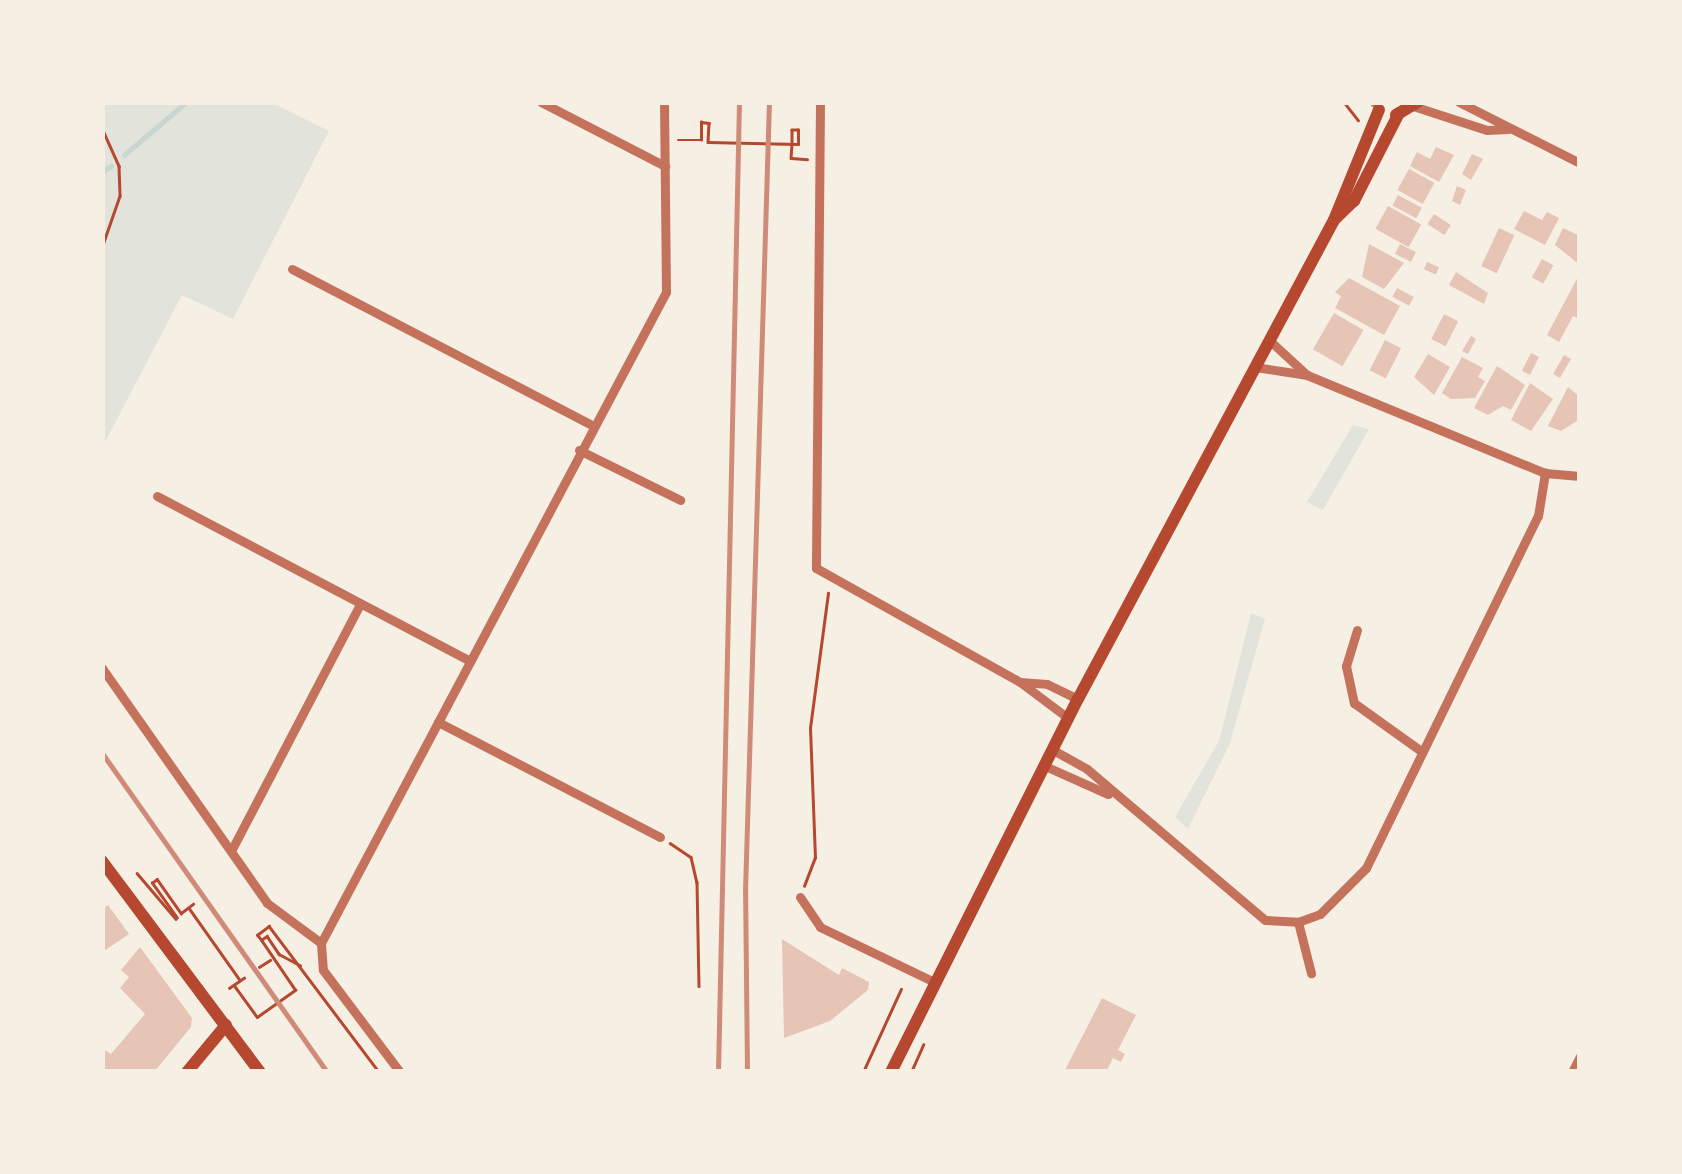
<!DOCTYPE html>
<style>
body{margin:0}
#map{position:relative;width:1682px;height:1174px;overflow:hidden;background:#f6efe4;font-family:Commissioner,sans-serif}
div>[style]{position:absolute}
.green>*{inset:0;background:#e2e4dc}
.stream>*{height:5px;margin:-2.5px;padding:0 2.5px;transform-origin:2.5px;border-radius:2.5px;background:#c9d6d2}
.building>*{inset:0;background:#e6c5b7;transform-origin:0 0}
.path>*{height:2.5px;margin:-1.25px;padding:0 1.25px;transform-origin:1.25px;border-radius:1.25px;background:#b5482f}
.minor>*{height:9px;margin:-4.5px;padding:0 4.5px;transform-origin:4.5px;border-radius:4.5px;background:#c5725c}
.secondary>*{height:12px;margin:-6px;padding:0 6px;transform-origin:6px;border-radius:6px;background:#b5482f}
.rail>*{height:5px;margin:-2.5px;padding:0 2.5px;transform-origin:2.5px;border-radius:2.5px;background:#cf8b77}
span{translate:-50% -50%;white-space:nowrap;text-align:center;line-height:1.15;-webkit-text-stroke:10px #f6efe4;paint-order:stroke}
.frame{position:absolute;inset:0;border:105px solid #f6efe4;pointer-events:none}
</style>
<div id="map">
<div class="green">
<i style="clip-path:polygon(103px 103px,273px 103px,329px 131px,233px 319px,182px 295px,103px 446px)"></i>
<i style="clip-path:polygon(1353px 425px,1369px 429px,1323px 510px,1307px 502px)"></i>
<i style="clip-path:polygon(1251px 613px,1265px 619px,1230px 743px,1188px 829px,1175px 817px,1219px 741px)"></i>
</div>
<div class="stream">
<i style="left:124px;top:155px;width:82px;rotate:-40.5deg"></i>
<i style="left:102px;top:172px;width:11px;rotate:-34deg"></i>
</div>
<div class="building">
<i style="clip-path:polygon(1436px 147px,1454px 155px,1439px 182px,1410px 166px,1417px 152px,1430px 159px)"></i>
<i style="clip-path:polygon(1472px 154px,1483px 159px,1471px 180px,1462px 174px)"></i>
<i style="left:1409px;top:169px;width:29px;height:24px;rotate:29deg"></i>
<i style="clip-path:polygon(1457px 186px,1466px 190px,1460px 205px,1452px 201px)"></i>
<i style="left:1398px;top:195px;width:27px;height:12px;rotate:28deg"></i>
<i style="left:1388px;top:206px;width:38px;height:26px;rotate:29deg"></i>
<i style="clip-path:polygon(1524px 211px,1542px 220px,1547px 212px,1559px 218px,1545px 245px,1514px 229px)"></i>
<i style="left:1434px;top:214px;width:20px;height:12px;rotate:33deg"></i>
<i style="left:1499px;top:228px;width:17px;height:42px;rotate:25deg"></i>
<i style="clip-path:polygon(1563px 228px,1580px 236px,1580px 265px,1555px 245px)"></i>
<i style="clip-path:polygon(1369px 244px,1404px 263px,1384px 289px,1362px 277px)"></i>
<i style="left:1400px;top:244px;width:18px;height:11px;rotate:27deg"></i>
<i style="left:1542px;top:259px;width:13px;height:21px;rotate:29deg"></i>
<i style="left:1427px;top:262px;width:13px;height:8px;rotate:23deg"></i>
<i style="clip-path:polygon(1456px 272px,1488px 293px,1484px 304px,1449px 285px)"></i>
<i style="clip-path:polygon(1580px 273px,1580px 319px,1573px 316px,1559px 342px,1547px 335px)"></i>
<i style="clip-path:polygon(1349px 278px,1400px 306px,1384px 335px,1335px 308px,1341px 296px,1335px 292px)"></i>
<i style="left:1397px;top:288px;width:19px;height:10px;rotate:28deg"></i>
<i style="left:1334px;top:313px;width:34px;height:42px;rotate:30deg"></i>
<i style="left:1444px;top:314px;width:16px;height:28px;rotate:27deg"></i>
<i style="clip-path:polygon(1471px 336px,1476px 339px,1468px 354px,1462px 351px)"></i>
<i style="left:1385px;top:340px;width:18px;height:34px;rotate:27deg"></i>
<i style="left:1531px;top:353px;width:9px;height:20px;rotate:27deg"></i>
<i style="clip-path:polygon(1428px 354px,1450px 367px,1434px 395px,1414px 377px)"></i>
<i style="left:1564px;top:355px;width:8px;height:22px;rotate:30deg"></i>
<i style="clip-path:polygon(1462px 357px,1483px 368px,1478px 377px,1485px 381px,1475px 398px,1451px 399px,1442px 393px)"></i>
<i style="clip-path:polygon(1497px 366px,1525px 385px,1511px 410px,1503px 406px,1488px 415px,1474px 408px)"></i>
<i style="clip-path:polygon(1530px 383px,1553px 399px,1531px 431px,1511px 420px)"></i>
<i style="clip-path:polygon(1568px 387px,1580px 397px,1580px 419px,1561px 431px,1548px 426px)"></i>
<i style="clip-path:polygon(108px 905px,129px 934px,104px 951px,102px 909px)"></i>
<i style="clip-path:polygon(782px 939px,839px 975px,842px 968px,869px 982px,868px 990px,830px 1021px,784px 1038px)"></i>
<i style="clip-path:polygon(140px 947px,192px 1018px,191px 1027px,154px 1072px,102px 1072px,102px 1048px,111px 1054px,145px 1014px,120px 988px,129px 977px,121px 970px)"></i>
<i style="clip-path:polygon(1102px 998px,1136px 1015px,1118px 1050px,1125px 1054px,1121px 1062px,1113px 1058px,1106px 1072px,1064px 1072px)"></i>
</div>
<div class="path">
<i style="left:1344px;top:102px;width:23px;rotate:52deg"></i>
<i style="left:102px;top:128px;width:42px;rotate:65.9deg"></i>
<i style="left:119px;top:166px;width:30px;rotate:88deg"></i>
<i style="left:120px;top:196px;width:55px;rotate:109.1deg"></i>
<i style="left:678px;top:140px;width:23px"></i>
<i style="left:701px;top:140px;width:18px;rotate:-90deg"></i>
<i style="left:701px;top:122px;width:8px;rotate:7deg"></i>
<i style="left:709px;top:123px;width:19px;rotate:93deg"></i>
<i style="left:708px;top:142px;width:90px;rotate:1.3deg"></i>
<i style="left:798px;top:144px;width:14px;rotate:-90deg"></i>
<i style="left:798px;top:130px;width:6px;rotate:180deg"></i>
<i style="left:792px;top:130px;width:14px;rotate:90deg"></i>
<i style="left:792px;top:144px;width:14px;rotate:94deg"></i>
<i style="left:791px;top:158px;width:16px;rotate:4deg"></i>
<i style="left:670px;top:843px;width:25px;rotate:34deg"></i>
<i style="left:691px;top:857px;width:26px;rotate:77deg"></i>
<i style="left:697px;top:882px;width:104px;rotate:88.9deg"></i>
<i style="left:137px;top:873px;width:60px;rotate:49.7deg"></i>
<i style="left:804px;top:886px;width:30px;rotate:-69deg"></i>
<i style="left:815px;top:858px;width:130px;rotate:-92.2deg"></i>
<i style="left:810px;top:728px;width:136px;rotate:-82.4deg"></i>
<i style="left:189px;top:908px;width:88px;rotate:54.7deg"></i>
<i style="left:177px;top:918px;width:43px;rotate:-125.5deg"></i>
<i style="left:152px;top:883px;width:6px;rotate:-39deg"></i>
<i style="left:157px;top:879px;width:42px;rotate:54.8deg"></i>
<i style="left:181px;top:913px;width:15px;rotate:-37deg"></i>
<i style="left:261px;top:940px;width:6px;rotate:-129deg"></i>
<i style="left:257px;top:935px;width:15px;rotate:-37deg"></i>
<i style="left:269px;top:926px;width:183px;rotate:53deg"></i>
<i style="left:259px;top:967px;width:13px;rotate:-32deg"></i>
<i style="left:234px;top:985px;width:39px;rotate:54deg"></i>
<i style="left:257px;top:1017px;width:47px;rotate:-35.4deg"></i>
<i style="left:295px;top:990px;width:60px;rotate:-124.2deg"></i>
<i style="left:261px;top:940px;width:7px;rotate:-34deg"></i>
<i style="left:267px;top:936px;width:22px;rotate:56deg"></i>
<i style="left:279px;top:954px;width:24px;rotate:28deg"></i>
<i style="left:229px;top:988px;width:18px;rotate:-34deg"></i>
<i style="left:863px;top:1072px;width:91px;rotate:-65.4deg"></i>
<i style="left:911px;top:1072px;width:30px;rotate:-66deg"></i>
</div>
<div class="minor">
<i style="left:541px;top:102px;width:140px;rotate:27.3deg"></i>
<i style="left:820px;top:102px;width:466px;rotate:90.5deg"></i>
<i style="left:816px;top:568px;width:234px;rotate:29.2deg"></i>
<i style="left:1020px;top:682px;width:60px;rotate:36.9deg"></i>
<i style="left:1374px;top:102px;width:3px;rotate:45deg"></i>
<i style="left:1459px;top:102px;width:136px;rotate:26.8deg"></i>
<i style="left:1413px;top:106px;width:78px;rotate:18deg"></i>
<i style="left:1487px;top:130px;width:21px;rotate:-3deg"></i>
<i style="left:292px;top:269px;width:338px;rotate:27.5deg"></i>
<i style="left:1269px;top:340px;width:52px;rotate:42.6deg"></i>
<i style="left:1255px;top:367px;width:53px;rotate:8.7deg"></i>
<i style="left:1307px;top:375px;width:257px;rotate:22.4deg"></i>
<i style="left:1545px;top:473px;width:32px;rotate:5deg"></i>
<i style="left:579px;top:450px;width:113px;rotate:26.3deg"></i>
<i style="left:157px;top:496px;width:354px;rotate:27.8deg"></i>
<i style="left:1357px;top:630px;width:38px;rotate:107deg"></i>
<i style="left:1346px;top:666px;width:38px;rotate:78deg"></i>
<i style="left:1354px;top:703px;width:82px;rotate:35.6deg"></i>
<i style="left:102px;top:668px;width:287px;rotate:54.9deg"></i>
<i style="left:267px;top:903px;width:67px;rotate:36.5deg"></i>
<i style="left:321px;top:943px;width:27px;rotate:86deg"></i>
<i style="left:323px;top:970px;width:128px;rotate:53deg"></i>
<i style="left:1020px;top:682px;width:27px;rotate:4deg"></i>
<i style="left:1047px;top:684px;width:34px;rotate:26deg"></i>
<i style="left:438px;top:722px;width:250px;rotate:27.4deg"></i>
<i style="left:1053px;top:750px;width:39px;rotate:29deg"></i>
<i style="left:1087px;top:769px;width:233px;rotate:40.3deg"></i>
<i style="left:1265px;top:920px;width:33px;rotate:3deg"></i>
<i style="left:1298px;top:922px;width:53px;rotate:75.7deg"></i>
<i style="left:1045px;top:766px;width:69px;rotate:24deg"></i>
<i style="left:231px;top:851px;width:279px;rotate:-62.4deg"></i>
<i style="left:800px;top:897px;width:36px;rotate:56deg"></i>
<i style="left:820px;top:927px;width:124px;rotate:25.7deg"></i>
<i style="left:1298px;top:922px;width:23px;rotate:-20deg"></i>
<i style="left:1320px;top:914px;width:65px;rotate:-45deg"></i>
<i style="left:1366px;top:868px;width:392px;rotate:-64deg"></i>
<i style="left:1538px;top:516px;width:44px;rotate:-80.8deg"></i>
<i style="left:321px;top:943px;width:737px;rotate:-62.08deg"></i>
<i style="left:666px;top:292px;width:190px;rotate:-90.6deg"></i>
<i style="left:1572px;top:1072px;width:18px;rotate:-63deg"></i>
</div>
<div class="secondary">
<i style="left:1396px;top:115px;width:26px;rotate:-31deg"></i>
<i style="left:1334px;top:220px;width:28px;rotate:-44deg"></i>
<i style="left:1354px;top:201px;width:99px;rotate:-62.9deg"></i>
<i style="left:102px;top:861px;width:264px;rotate:53.2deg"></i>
<i style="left:187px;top:1072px;width:61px;rotate:-50.3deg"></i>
<i style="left:891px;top:1072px;width:417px;rotate:-63.4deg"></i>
<i style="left:1078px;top:699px;width:543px;rotate:-61.88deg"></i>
<i style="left:1334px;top:220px;width:119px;rotate:-67.8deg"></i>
</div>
<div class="rail">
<i style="left:102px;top:753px;width:390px;rotate:54.8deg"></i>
<i style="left:718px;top:1072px;width:970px;rotate:-88.76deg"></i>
<i style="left:747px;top:1072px;width:181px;rotate:-90.6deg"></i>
<i style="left:745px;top:891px;width:789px;rotate:-88.26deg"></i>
</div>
<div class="frame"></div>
</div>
